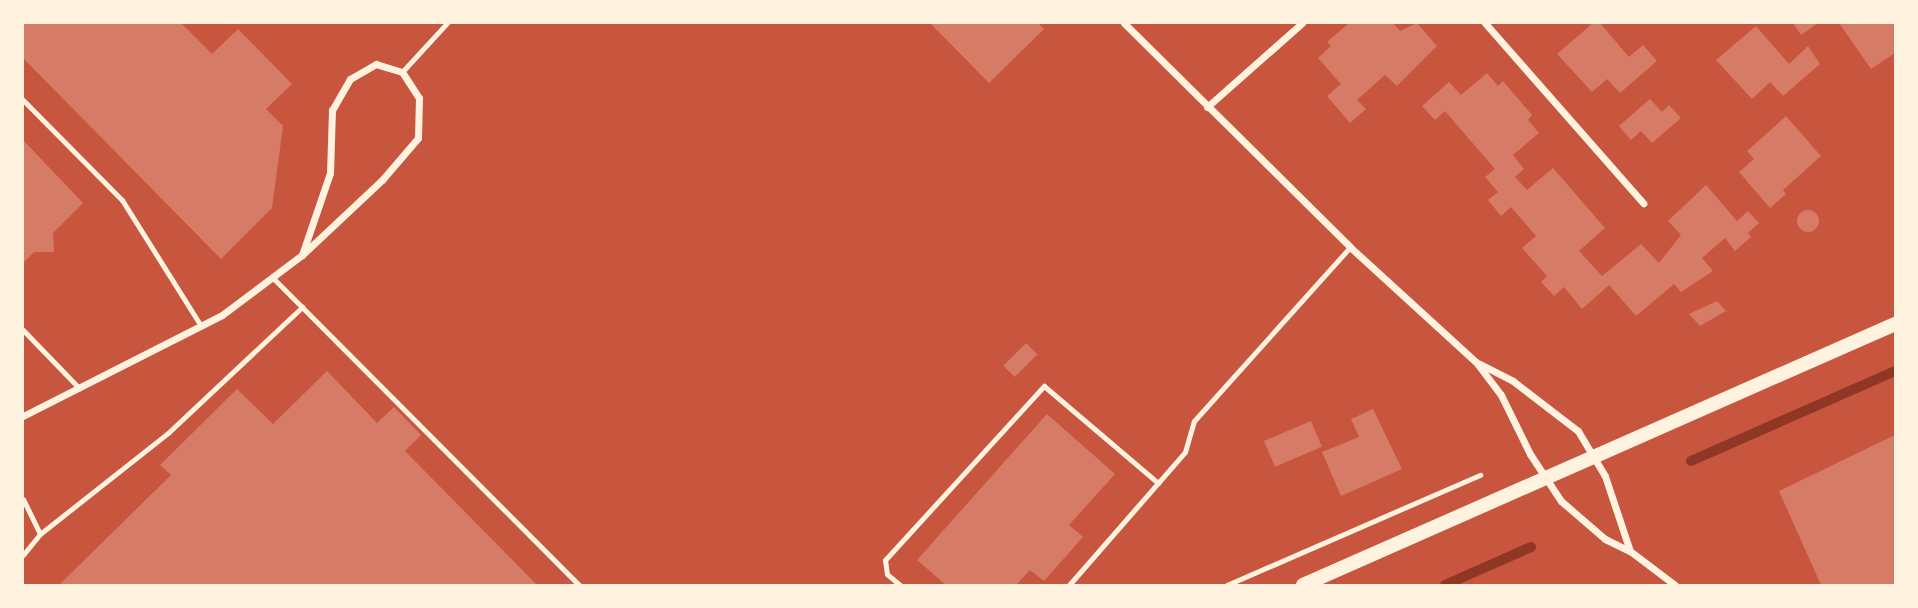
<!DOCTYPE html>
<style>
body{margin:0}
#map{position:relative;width:1918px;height:608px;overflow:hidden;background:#c8553d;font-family:Inter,sans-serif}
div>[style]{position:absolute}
.stream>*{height:10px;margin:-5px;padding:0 5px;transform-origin:5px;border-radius:5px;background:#8f3625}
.building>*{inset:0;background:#d67c66;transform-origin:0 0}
.round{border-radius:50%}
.path>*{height:4.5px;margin:-2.25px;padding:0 2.25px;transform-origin:2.25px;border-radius:2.25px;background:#fff3e0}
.service>*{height:5px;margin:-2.5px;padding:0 2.5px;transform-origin:2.5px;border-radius:2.5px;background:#fff3e0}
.minor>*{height:7px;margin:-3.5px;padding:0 3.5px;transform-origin:3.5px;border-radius:3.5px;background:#fff3e0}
.secondary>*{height:14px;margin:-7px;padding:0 7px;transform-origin:7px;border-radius:7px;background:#fff3e0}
span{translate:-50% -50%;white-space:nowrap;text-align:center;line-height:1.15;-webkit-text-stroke:7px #fff3e0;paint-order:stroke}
.frame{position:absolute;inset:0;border:24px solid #fff3e0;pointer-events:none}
</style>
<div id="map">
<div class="stream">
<i style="left:1691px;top:461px;width:223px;rotate:-23.8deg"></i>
<i style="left:1445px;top:585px;width:94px;rotate:-23.8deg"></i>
</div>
<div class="building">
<i style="clip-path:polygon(23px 23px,181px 23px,212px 54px,238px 29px,292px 84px,266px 109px,283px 126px,272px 208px,221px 259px,23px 58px)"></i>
<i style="clip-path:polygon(930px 23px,1038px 23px,1044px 29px,989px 83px)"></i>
<i style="clip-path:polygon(1349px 23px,1393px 23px,1400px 31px,1417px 23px,1437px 46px,1397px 86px,1385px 75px,1357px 100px,1366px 109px,1350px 123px,1327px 96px,1341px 84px,1318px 58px,1331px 46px,1327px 42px)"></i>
<i style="clip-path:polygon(1593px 23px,1600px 23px,1629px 57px,1643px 45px,1657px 61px,1620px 93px,1607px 79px,1592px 92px,1557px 54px)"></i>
<i style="clip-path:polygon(1793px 23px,1818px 23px,1801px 35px)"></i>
<i style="clip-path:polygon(1839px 23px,1895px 23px,1895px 53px,1871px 69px)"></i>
<i style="clip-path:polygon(1756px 26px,1789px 64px,1808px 46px,1820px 64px,1783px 96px,1770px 82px,1752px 99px,1716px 60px)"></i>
<i style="clip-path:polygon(1487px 73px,1498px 86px,1503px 81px,1532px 115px,1528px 120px,1539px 133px,1513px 155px,1524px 169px,1515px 177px,1527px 190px,1553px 168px,1605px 228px,1579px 251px,1602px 276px,1641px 244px,1659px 263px,1681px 235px,1668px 221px,1706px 185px,1737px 221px,1748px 211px,1759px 223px,1748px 233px,1751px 237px,1735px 251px,1725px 238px,1702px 258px,1713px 271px,1681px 292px,1674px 284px,1636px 316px,1609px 285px,1582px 309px,1564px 287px,1554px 296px,1541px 282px,1547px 276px,1522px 248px,1536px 236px,1511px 207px,1501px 216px,1488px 200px,1498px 192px,1485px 177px,1495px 169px,1445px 111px,1435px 120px,1422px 106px,1449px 82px,1461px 95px)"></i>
<i style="clip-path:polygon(1650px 99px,1662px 112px,1669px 105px,1681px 118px,1652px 143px,1641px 131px,1631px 140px,1619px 126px)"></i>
<i style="clip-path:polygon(1786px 116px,1821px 156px,1783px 190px,1786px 194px,1770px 208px,1739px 172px,1754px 159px,1747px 151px)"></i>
<i style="clip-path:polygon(23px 140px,83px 203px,53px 233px,54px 252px,34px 252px,23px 263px)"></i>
<i class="round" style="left:1797px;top:210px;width:22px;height:22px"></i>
<i style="clip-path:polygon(1717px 301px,1726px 311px,1700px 326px,1689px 314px)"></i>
<i style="left:1026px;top:343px;width:16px;height:32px;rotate:45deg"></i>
<i style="clip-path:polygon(327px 371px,377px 423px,394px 407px,421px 435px,405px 451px,537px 585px,59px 585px,171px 475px,160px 465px,237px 389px,273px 424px)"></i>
<i style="clip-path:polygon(1373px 409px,1402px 469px,1341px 496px,1322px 452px,1359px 437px,1351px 419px)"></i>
<i style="clip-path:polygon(1047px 414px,1115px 474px,1069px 525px,1083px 537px,1044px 581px,1030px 570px,1016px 585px,946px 585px,917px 560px)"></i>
<i style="left:1311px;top:421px;width:28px;height:51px;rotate:67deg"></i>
<i style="clip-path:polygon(1895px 435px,1895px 585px,1821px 585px,1779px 491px)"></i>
</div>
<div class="path">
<i style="left:1227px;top:585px;width:276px;rotate:-23.5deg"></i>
</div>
<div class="service">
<i style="left:402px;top:72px;width:67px;rotate:-47.4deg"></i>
<i style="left:23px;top:100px;width:141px;rotate:45.3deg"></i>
<i style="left:122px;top:200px;width:149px;rotate:57.9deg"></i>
<i style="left:272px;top:277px;width:435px;rotate:45.1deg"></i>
<i style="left:23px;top:330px;width:81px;rotate:46deg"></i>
<i style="left:23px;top:499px;width:39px;rotate:64deg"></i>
<i style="left:23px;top:555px;width:27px;rotate:-51deg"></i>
<i style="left:40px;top:534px;width:164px;rotate:-38.3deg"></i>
<i style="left:169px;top:432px;width:183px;rotate:-43.2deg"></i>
<i style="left:900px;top:585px;width:17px;rotate:-140deg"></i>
<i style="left:887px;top:574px;width:14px;rotate:-98deg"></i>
<i style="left:885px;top:560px;width:236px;rotate:-47.6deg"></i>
<i style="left:1044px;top:386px;width:150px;rotate:40.4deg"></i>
<i style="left:1069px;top:585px;width:176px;rotate:-48.9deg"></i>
<i style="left:1185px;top:452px;width:32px;rotate:-74deg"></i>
<i style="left:1194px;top:421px;width:234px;rotate:-48.1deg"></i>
</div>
<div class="minor">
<i style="left:1124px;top:23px;width:318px;rotate:44.7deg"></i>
<i style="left:1350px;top:247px;width:171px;rotate:42.4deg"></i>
<i style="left:1476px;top:362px;width:41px;rotate:52.9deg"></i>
<i style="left:1501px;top:395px;width:66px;rotate:63.8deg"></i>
<i style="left:1530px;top:454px;width:56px;rotate:56.6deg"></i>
<i style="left:1561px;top:501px;width:58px;rotate:40.8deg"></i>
<i style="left:1605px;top:539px;width:28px;rotate:26deg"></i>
<i style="left:1630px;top:551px;width:56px;rotate:37.1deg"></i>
<i style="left:1485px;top:23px;width:240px;rotate:48.7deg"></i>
<i style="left:1207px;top:107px;width:127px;rotate:-41.5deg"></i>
<i style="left:1480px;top:364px;width:37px;rotate:27deg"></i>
<i style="left:1513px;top:381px;width:82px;rotate:37.6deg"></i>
<i style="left:1578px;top:431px;width:52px;rotate:59deg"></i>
<i style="left:1605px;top:476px;width:79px;rotate:71.6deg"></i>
<i style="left:23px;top:416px;width:223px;rotate:-26.9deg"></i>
<i style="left:222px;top:315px;width:100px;rotate:-36.9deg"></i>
<i style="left:302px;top:255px;width:110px;rotate:-43.2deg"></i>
<i style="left:382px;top:180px;width:55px;rotate:-49.4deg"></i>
<i style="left:418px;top:138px;width:40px;rotate:-88.6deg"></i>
<i style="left:419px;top:98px;width:31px;rotate:-123deg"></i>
<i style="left:402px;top:72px;width:27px;rotate:-163deg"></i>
<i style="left:376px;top:64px;width:30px;rotate:150deg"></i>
<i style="left:350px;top:79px;width:36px;rotate:120deg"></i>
<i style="left:332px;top:110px;width:63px;rotate:91.8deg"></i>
<i style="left:330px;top:173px;width:87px;rotate:108.9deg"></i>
</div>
<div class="secondary">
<i style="left:1303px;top:585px;width:647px;rotate:-23.79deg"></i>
</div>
<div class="frame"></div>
</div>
